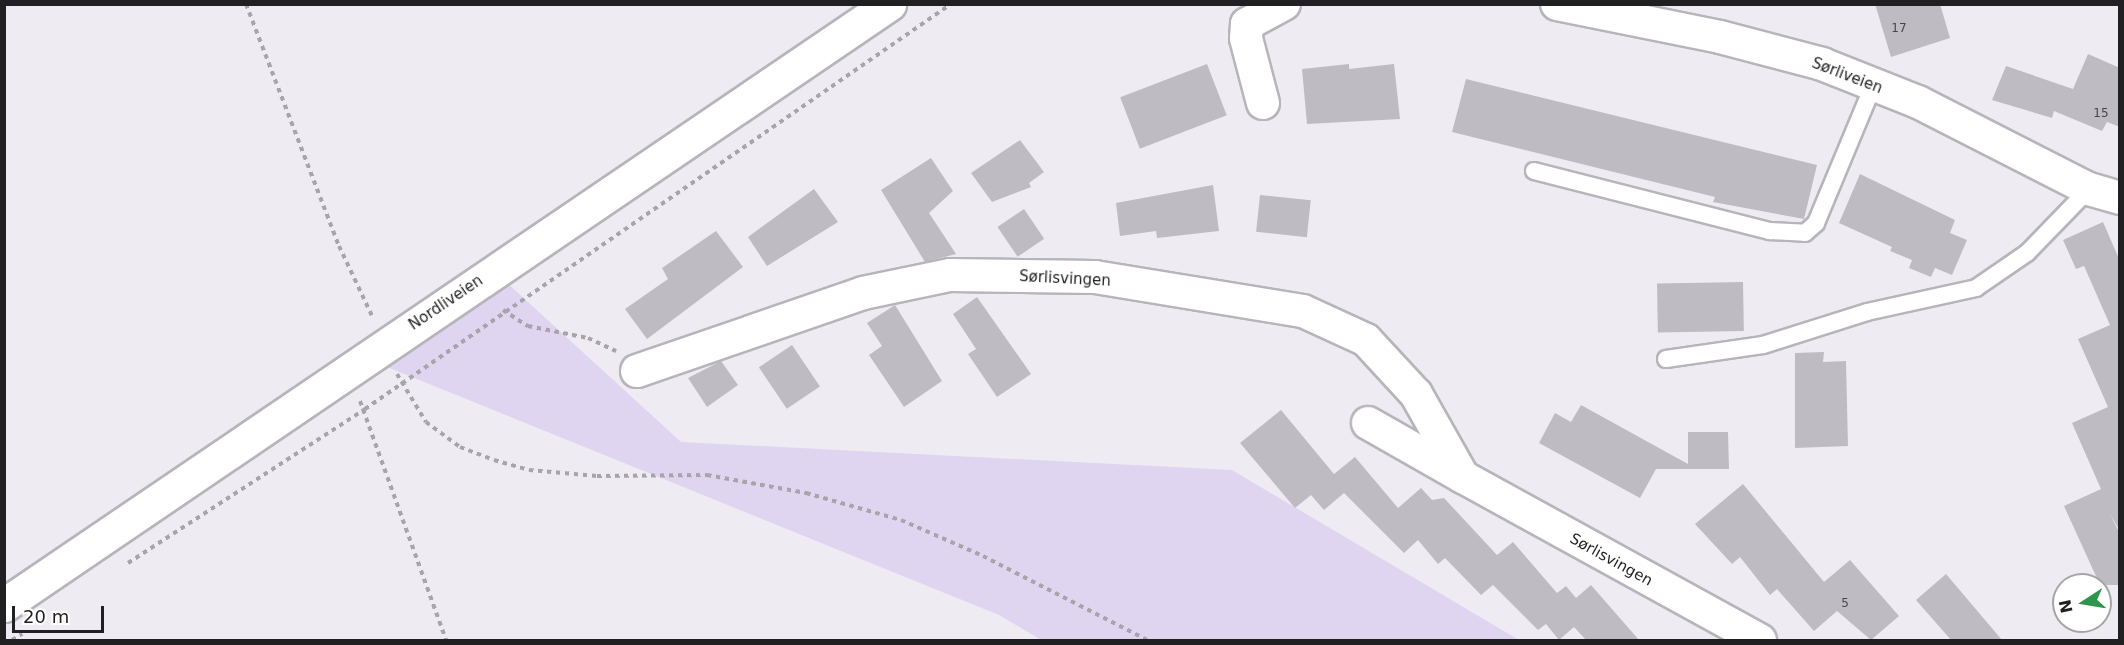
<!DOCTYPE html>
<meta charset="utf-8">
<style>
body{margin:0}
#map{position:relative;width:2124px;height:645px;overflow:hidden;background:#eeecf2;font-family:"DejaVu Sans",sans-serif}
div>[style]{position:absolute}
.green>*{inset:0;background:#dfd5f0}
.building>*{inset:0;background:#bebcc2;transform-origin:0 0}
.path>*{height:4px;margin-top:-2px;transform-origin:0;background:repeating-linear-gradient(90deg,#a7a5aa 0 4.5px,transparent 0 9px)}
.roads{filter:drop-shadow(2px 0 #b7b4bb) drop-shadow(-2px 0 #b7b4bb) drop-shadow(0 2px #b7b4bb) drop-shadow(0 -2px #b7b4bb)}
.lane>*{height:16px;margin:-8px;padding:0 8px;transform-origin:8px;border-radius:8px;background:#fff}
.street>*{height:32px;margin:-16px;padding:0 16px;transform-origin:16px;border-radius:16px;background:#fff}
.secondary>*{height:33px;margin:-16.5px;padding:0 16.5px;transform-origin:16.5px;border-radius:16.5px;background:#fff}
span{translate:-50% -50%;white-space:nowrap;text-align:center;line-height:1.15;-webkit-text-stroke:4.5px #fff;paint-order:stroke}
.number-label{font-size:12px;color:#484649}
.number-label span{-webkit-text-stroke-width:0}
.street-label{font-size:15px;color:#201f21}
.frame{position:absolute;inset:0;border:6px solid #201f21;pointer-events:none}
.north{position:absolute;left:2052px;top:573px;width:60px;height:60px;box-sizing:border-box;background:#fff;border:2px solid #a6a5a6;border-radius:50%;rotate:258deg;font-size:16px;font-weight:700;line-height:24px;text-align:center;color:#201f21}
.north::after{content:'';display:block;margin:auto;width:21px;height:27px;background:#2d954c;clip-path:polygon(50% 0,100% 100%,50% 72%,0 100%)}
.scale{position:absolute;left:12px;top:606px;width:92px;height:27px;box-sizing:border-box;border:3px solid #201f21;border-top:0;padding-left:8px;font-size:18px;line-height:21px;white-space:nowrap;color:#201f21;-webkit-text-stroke:4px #fff;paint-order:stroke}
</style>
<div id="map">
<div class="green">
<i style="clip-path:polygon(494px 271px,681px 442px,1232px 470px,1519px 640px,1041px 640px,999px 615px,365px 358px)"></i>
</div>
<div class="building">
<i style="clip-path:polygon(1875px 4px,1940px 4px,1950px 38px,1891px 57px)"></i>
<i style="clip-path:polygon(2088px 54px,2120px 68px,2120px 127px,2107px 122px,2102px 131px,2054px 111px,2052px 118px,1992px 100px,2006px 66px,2073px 89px)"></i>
<i style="left:1207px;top:64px;width:55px;height:93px;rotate:69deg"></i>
<i style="clip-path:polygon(1349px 64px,1349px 69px,1394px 64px,1400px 119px,1307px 124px,1302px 69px)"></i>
<i style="clip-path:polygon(1466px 79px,1817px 165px,1804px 219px,1713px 202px,1715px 197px,1452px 132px)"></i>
<i style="clip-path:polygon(1020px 140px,1044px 172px,1029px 183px,1031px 187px,992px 202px,971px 173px)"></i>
<i style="clip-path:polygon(931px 158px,953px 191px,929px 213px,956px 254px,925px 262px,881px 190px)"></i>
<i style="clip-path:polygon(1860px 174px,1955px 220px,1950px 233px,1967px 240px,1952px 275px,1935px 268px,1931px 277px,1909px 268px,1912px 260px,1890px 251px,1892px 247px,1839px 223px)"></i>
<i style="clip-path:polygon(1213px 185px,1219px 231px,1157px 238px,1156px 231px,1120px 236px,1116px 203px)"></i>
<i style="clip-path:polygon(814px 189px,838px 222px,767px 266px,748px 237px)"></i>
<i style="left:1260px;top:195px;width:51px;height:37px;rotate:6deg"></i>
<i style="left:1024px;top:209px;width:36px;height:32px;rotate:56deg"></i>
<i style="clip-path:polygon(2103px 222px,2120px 261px,2120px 531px,2110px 514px,2120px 534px,2120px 585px,2100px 585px,2064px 506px,2101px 489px,2072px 423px,2108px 407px,2078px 339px,2110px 325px,2084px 266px,2076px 269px,2063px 240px)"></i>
<i style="clip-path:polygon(716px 231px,743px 267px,647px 339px,625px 309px,668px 279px,662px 268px)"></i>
<i style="left:1743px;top:282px;width:49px;height:86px;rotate:89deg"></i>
<i style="clip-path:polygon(977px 297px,1031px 374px,997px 397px,968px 354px,976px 349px,953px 314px)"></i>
<i style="clip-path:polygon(895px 305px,942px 381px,904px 407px,869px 355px,882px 346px,867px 323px)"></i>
<i style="left:792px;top:345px;width:50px;height:40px;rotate:56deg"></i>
<i style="clip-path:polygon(1824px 352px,1823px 362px,1846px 361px,1848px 446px,1795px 448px,1795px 353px)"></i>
<i style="clip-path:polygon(721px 361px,738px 385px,707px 407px,688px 378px)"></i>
<i style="clip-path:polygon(1581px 405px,1688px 464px,1688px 432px,1728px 432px,1729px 469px,1656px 469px,1640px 498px,1539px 443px,1555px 413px,1571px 422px)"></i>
<i style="clip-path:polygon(1281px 410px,1334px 474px,1355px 457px,1398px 508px,1421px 488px,1432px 500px,1444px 498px,1497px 555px,1513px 542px,1557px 593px,1566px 586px,1576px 598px,1591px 585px,1639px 640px,1586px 640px,1574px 627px,1559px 640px,1546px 624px,1538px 630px,1493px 585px,1481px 595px,1445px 558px,1438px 564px,1418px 540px,1404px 553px,1344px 493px,1324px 510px,1311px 495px,1295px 508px,1240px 443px)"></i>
<i style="clip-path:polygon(1743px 484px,1824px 582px,1850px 560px,1899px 616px,1871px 640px,1837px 611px,1814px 631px,1777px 589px,1770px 595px,1740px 557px,1732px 564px,1695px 524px)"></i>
<i style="clip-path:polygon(1946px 574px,2002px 640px,1951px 640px,1916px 600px)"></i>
</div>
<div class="path">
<i style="left:246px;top:4px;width:259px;rotate:69deg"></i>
<i style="left:339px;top:246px;width:80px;rotate:64.7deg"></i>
<i style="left:503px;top:310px;width:30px;rotate:33deg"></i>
<i style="left:528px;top:326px;width:61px;rotate:11.3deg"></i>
<i style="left:588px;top:338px;width:31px;rotate:25deg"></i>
<i style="left:397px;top:374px;width:56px;rotate:58.9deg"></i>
<i style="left:426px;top:422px;width:42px;rotate:36.3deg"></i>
<i style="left:460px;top:447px;width:36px;rotate:21deg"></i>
<i style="left:494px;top:460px;width:36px;rotate:16deg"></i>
<i style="left:529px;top:470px;width:68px;rotate:5deg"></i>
<i style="left:597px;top:476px;width:110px;rotate:-0.5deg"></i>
<i style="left:707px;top:475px;width:101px;rotate:10.3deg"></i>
<i style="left:806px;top:493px;width:99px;rotate:15.9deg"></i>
<i style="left:901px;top:520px;width:90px;rotate:23.7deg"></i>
<i style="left:983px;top:556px;width:184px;rotate:27.1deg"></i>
<i style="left:360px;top:401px;width:254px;rotate:70.2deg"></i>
<i style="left:128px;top:563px;width:283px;rotate:-33deg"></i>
<i style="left:365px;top:409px;width:712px;rotate:-34.65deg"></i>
<i style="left:12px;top:640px;width:12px;rotate:-31deg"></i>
</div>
<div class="roads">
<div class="lane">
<i style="left:1534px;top:171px;width:244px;rotate:14.3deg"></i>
<i style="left:1770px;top:231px;width:35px;rotate:3deg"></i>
<i style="left:1805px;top:233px;width:15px;rotate:-42deg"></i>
<i style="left:1816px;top:223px;width:148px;rotate:-67.4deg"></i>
<i style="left:1666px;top:359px;width:98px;rotate:-8.2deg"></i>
<i style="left:1763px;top:345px;width:109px;rotate:-17.6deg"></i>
<i style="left:1867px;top:312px;width:112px;rotate:-12.4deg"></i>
<i style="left:1976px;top:288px;width:62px;rotate:-34.5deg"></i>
<i style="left:2027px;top:253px;width:89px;rotate:-45.9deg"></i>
</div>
<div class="street">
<i style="left:1557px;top:4px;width:166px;rotate:11.4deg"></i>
<i style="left:1720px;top:37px;width:106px;rotate:14.8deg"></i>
<i style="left:1822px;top:64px;width:103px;rotate:21.6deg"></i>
<i style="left:1918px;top:102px;width:192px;rotate:27deg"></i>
<i style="left:2089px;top:189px;width:32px;rotate:16deg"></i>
<i style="left:1263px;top:103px;width:67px;rotate:-104.7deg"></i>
<i style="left:1246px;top:38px;width:14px;rotate:-86deg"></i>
<i style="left:1247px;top:24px;width:42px;rotate:-28.4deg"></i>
<i style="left:637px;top:371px;width:239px;rotate:-19deg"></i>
<i style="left:863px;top:293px;width:89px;rotate:-11.7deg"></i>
<i style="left:950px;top:275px;width:145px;rotate:0.8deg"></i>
<i style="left:1095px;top:277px;width:211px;rotate:9.3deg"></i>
<i style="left:1303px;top:311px;width:69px;rotate:24.7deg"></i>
<i style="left:1366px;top:340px;width:74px;rotate:47.2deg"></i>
<i style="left:1416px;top:394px;width:95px;rotate:60.5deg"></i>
<i style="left:1463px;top:477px;width:339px;rotate:28.8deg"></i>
<i style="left:1368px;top:423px;width:109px;rotate:29.6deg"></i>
</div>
<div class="secondary">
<i style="left:4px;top:605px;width:1070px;rotate:-34.18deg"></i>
</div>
</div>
<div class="number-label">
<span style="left:1899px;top:29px">17</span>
<span style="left:2101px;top:114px">15</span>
<span style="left:1845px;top:604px">5</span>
</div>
<div class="street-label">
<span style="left:1847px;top:76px;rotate:21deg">Sørliveien</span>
<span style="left:1065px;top:279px;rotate:3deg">Sørlisvingen</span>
<span style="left:446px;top:303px;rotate:-34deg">Nordliveien</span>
<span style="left:1611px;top:560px;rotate:29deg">Sørlisvingen</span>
</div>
<div class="frame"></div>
<div class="north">N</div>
<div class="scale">20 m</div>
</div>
